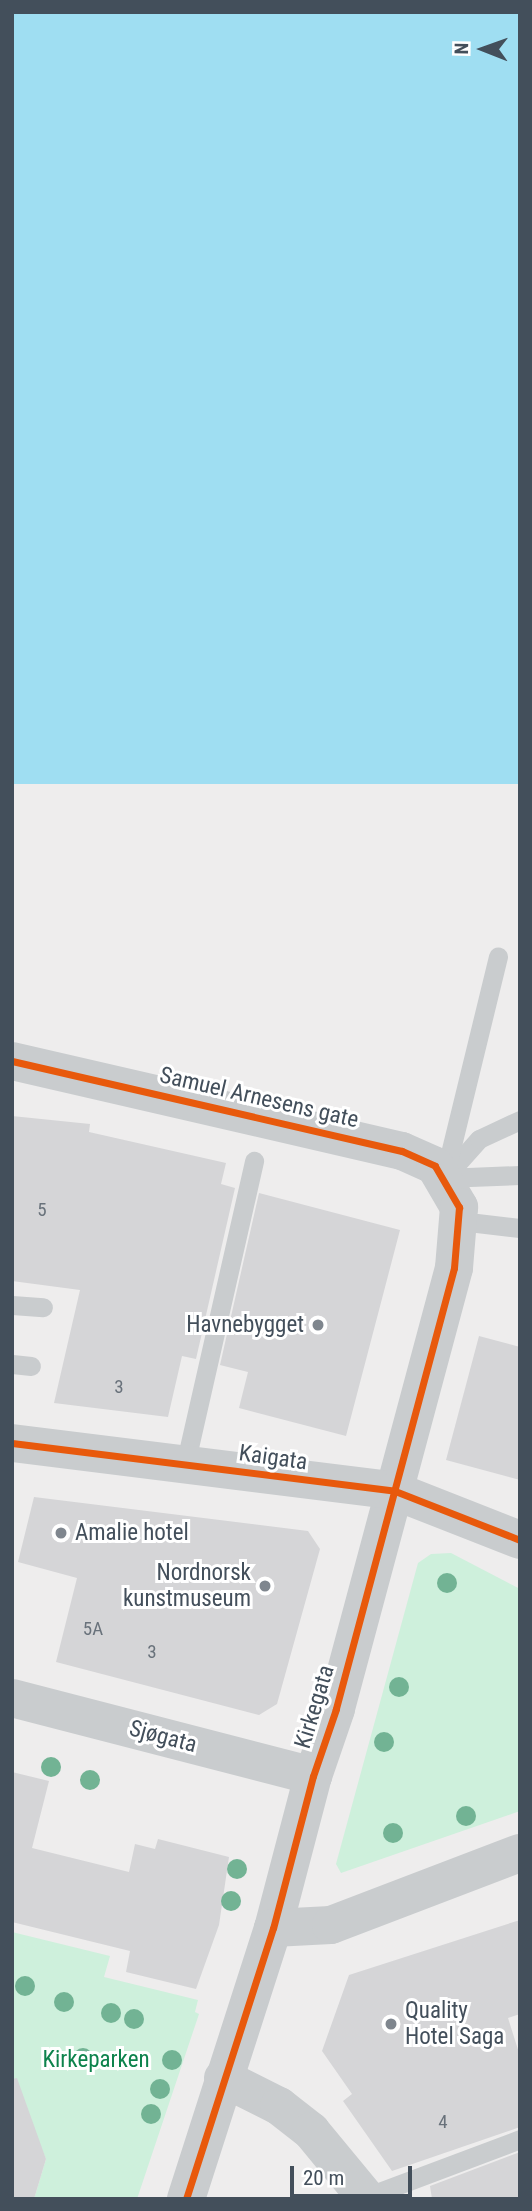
<!DOCTYPE html>
<meta charset="utf-8">
<style>
body{margin:0}
#map{position:relative;width:532px;height:2211px;overflow:hidden;background:#eeeded;font-family:"Roboto Condensed",sans-serif}
div>[style]{position:absolute}
.green>*{inset:0;background:#cef0dc}
.water>*{inset:0;background:#9fdef2;transform-origin:0 0}
.building>*{inset:0;background:#d5d5d7}
.service>*{height:19px;margin:-9.5px;padding:0 9.5px;transform-origin:9.5px;border-radius:9.5px;background:#c9ccce}
.minor>*{height:38px;margin:-19px;padding:0 19px;transform-origin:19px;border-radius:19px;background:#c9ccce}
.cycleway>*{height:7px;margin:-3.5px;padding:0 3.5px;transform-origin:3.5px;border-radius:3.5px;background:#e8590c}
.trees>*{width:20px;height:20px;margin:-10px;border-radius:50%;background:#72b394}
.dots>*{width:19px;height:19px;translate:-50% -50%;box-sizing:border-box;border:4px solid #fff;border-radius:50%}
span{translate:-50% -50%;white-space:nowrap;text-align:center;line-height:1.15;-webkit-text-stroke:6px #fff;paint-order:stroke}
.number-label{font-size:19px;color:#69727b}
.number-label span{-webkit-text-stroke-width:0}
.street-label{font-size:23px;color:#434f5b}
.poi-label{font-size:23px;color:#434f5b}
.right{translate:-100% -50%;text-align:right}
.left{translate:0 -50%;text-align:left}
.park-label{font-size:23px;color:#0d834c}
.frame{position:absolute;inset:0;border:14px solid #434f5b;pointer-events:none}
.north{position:absolute;left:448px;top:14px;width:70px;height:70px;-webkit-text-stroke:5px #fff;paint-order:stroke;rotate:271deg;font-size:19px;font-weight:700;line-height:28px;text-align:center;color:#434f5b}
.north::after{content:'';display:block;margin:auto;width:24px;height:32px;background:#434f5b;clip-path:polygon(50% 0,100% 100%,50% 72%,0 100%)}
.scale{position:absolute;left:290px;top:2166px;width:122px;height:32px;box-sizing:border-box;border:4px solid #434f5b;border-top:0;padding-left:9px;font-size:21px;line-height:24px;white-space:nowrap;color:#434f5b;-webkit-text-stroke:5px #fff;paint-order:stroke}
</style>
<div id="map">
<div class="green">
<i style="clip-path:polygon(451px 1553px,520px 1589px,520px 1811px,341px 1873px,336px 1864px,418px 1563px,431px 1554px)"></i>
<i style="clip-path:polygon(12px 1932px,110px 1956px,104px 1977px,198px 2000px,195px 2012px,199px 2014px,137px 2199px,34px 2199px,46px 2159px,24px 2106px,12px 2102px)"></i>
</div>
<div class="water">
<i style="left:12px;top:12px;width:508px;height:772px"></i>
</div>
<div class="building">
<i style="clip-path:polygon(12px 1116px,90px 1124px,89px 1132px,226px 1163px,221px 1184px,235px 1188px,196px 1359px,182px 1356px,168px 1417px,54px 1403px,80px 1290px,12px 1281px)"></i>
<i style="clip-path:polygon(259px 1193px,400px 1230px,346px 1436px,239px 1408px,248px 1372px,220px 1365px)"></i>
<i style="clip-path:polygon(479px 1336px,520px 1347px,520px 1480px,446px 1460px)"></i>
<i style="clip-path:polygon(34px 1497px,308px 1531px,320px 1549px,277px 1704px,259px 1715px,56px 1662px,77px 1578px,18px 1562px)"></i>
<i style="clip-path:polygon(12px 1772px,49px 1781px,32px 1848px,129px 1872px,135px 1844px,155px 1849px,158px 1839px,229px 1857px,219px 1925px,196px 1989px,126px 1972px,130px 1951px,12px 1922px)"></i>
<i style="clip-path:polygon(520px 1920px,520px 2014px,508px 2018px,520px 2056px,520px 2127px,392px 2171px,343px 2101px,352px 2094px,322px 2051px,349px 1975px)"></i>
<i style="clip-path:polygon(17px 2078px,46px 2159px,34px 2199px,12px 2199px,12px 2079px)"></i>
<i style="clip-path:polygon(520px 2152px,520px 2199px,432px 2199px,430px 2186px)"></i>
</div>
<div class="service">
<i style="left:447px;top:1175px;width:48px;rotate:-48.4deg"></i>
<i style="left:479px;top:1139px;width:45px;rotate:-24.9deg"></i>
<i style="left:444px;top:1178px;width:228px;rotate:-76.3deg"></i>
<i style="left:444px;top:1178px;width:76px;rotate:-2.3deg"></i>
<i style="left:460px;top:1221px;width:60px;rotate:6.7deg"></i>
<i style="left:12px;top:1305px;width:31px;rotate:4deg"></i>
<i style="left:12px;top:1364px;width:19px;rotate:6deg"></i>
<i style="left:185px;top:1465px;width:312px;rotate:-77.2deg"></i>
<i style="left:366px;top:2197px;width:165px;rotate:-20.6deg"></i>
</div>
<div class="minor">
<i style="left:12px;top:1061px;width:400px;rotate:13deg"></i>
<i style="left:402px;top:1151px;width:36px;rotate:24deg"></i>
<i style="left:435px;top:1166px;width:48px;rotate:59.7deg"></i>
<i style="left:459px;top:1207px;width:61px;rotate:94.7deg"></i>
<i style="left:454px;top:1268px;width:457px;rotate:105deg"></i>
<i style="left:336px;top:1709px;width:71px;rotate:108.9deg"></i>
<i style="left:313px;top:1776px;width:157px;rotate:104.7deg"></i>
<i style="left:273px;top:1928px;width:285px;rotate:107.8deg"></i>
<i style="left:12px;top:1443px;width:386px;rotate:7.1deg"></i>
<i style="left:395px;top:1491px;width:134px;rotate:21.4deg"></i>
<i style="left:12px;top:1698px;width:311px;rotate:14.5deg"></i>
<i style="left:273px;top:1928px;width:58px;rotate:-3deg"></i>
<i style="left:331px;top:1925px;width:202px;rotate:-20.9deg"></i>
<i style="left:223px;top:2078px;width:63px;rotate:26.6deg"></i>
<i style="left:279px;top:2106px;width:41px;rotate:38deg"></i>
<i style="left:311px;top:2131px;width:88px;rotate:50.5deg"></i>
</div>
<div class="cycleway">
<i style="left:12px;top:1061px;width:400px;rotate:13deg"></i>
<i style="left:402px;top:1151px;width:36px;rotate:24deg"></i>
<i style="left:435px;top:1166px;width:48px;rotate:59.7deg"></i>
<i style="left:459px;top:1207px;width:61px;rotate:94.7deg"></i>
<i style="left:454px;top:1268px;width:457px;rotate:105deg"></i>
<i style="left:336px;top:1709px;width:71px;rotate:108.9deg"></i>
<i style="left:313px;top:1776px;width:157px;rotate:104.7deg"></i>
<i style="left:273px;top:1928px;width:285px;rotate:107.8deg"></i>
<i style="left:12px;top:1443px;width:386px;rotate:7.1deg"></i>
<i style="left:395px;top:1491px;width:134px;rotate:21.4deg"></i>
</div>
<div class="trees">
<i style="left:447px;top:1583px"></i>
<i style="left:399px;top:1687px"></i>
<i style="left:384px;top:1742px"></i>
<i style="left:51px;top:1767px"></i>
<i style="left:90px;top:1780px"></i>
<i style="left:466px;top:1816px"></i>
<i style="left:393px;top:1833px"></i>
<i style="left:237px;top:1869px"></i>
<i style="left:231px;top:1901px"></i>
<i style="left:25px;top:1986px"></i>
<i style="left:64px;top:2002px"></i>
<i style="left:111px;top:2013px"></i>
<i style="left:134px;top:2019px"></i>
<i style="left:83px;top:2058px"></i>
<i style="left:172px;top:2060px"></i>
<i style="left:160px;top:2089px"></i>
<i style="left:151px;top:2114px"></i>
</div>
<div class="dots">
<i style="left:318px;top:1325px;background:#7f868e"></i>
<i style="left:61px;top:1533px;background:#7f868e"></i>
<i style="left:265px;top:1586px;background:#7f868e"></i>
<i style="left:391px;top:2024px;background:#7f868e"></i>
</div>
<div class="number-label">
<span style="left:42px;top:1210px">5</span>
<span style="left:119px;top:1387px">3</span>
<span style="left:93px;top:1629px">5A</span>
<span style="left:152px;top:1652px">3</span>
<span style="left:443px;top:2122px">4</span>
</div>
<div class="street-label">
<span style="left:259px;top:1098px;rotate:13deg">Samuel Arnesens gate</span>
<span style="left:273px;top:1458px;rotate:8deg">Kaigata</span>
<span style="left:315px;top:1707px;rotate:-73deg">Kirkegata</span>
<span style="left:163px;top:1737px;rotate:15deg">Sjøgata</span>
</div>
<div class="poi-label">
<span class="right" style="left:304px;top:1325px">Havnebygget</span>
<span class="left" style="left:75px;top:1533px">Amalie hotel</span>
<span class="right" style="left:251px;top:1586px">Nordnorsk<br>kunstmuseum</span>
<span class="left" style="left:405px;top:2024px">Quality<br>Hotel Saga</span>
</div>
<div class="park-label">
<span style="left:96px;top:2060px">Kirkeparken</span>
</div>
<div class="frame"></div>
<div class="north">N</div>
<div class="scale">20 m</div>
</div>
